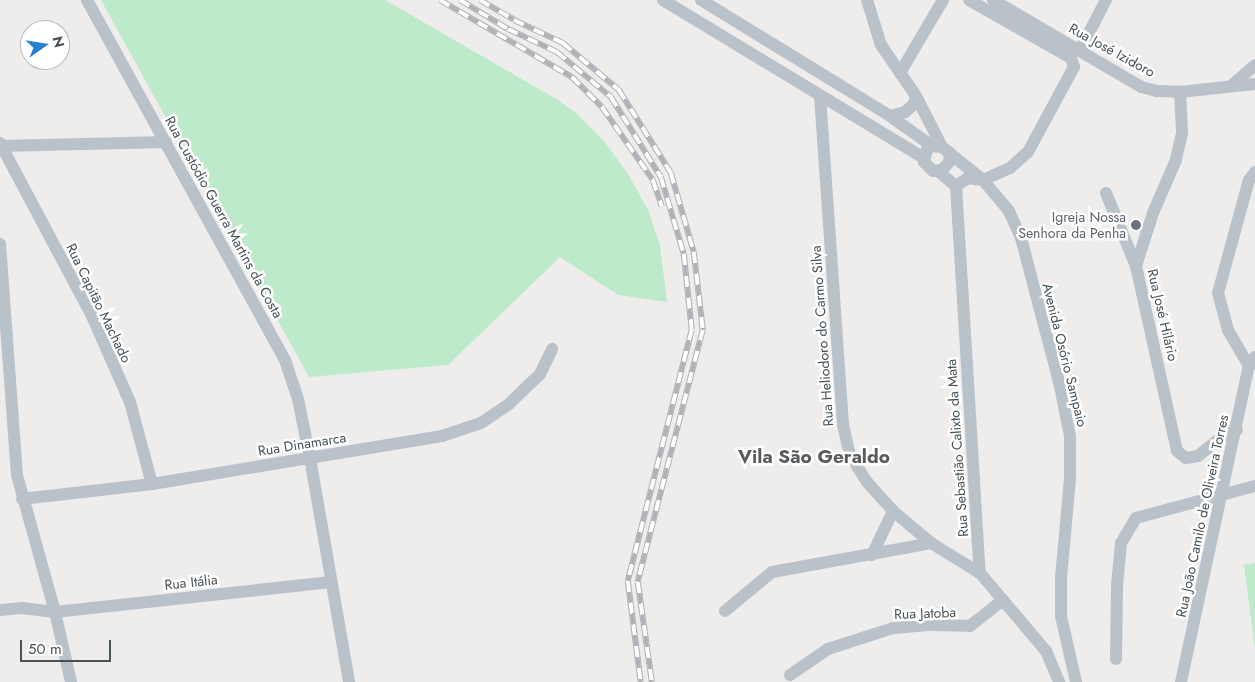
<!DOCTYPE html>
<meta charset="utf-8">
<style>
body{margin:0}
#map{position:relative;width:1255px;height:682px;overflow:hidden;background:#efecec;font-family:Jost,sans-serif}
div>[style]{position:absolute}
.green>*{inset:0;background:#bdeaca}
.minor>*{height:12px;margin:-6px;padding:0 6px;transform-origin:6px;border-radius:6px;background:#b8c2c8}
.rail>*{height:5.5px;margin-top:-2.75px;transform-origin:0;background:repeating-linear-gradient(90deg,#fff 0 11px,#afb2b6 0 22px);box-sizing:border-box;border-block:1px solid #afb2b6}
.dots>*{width:14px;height:14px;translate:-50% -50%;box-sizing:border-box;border:2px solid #fff;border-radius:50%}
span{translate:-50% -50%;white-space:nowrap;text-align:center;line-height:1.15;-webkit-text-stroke:5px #fff;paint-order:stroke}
.street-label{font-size:14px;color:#465158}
.worship-label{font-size:14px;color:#5b616d}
.right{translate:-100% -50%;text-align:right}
.district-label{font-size:19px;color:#595d60;font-weight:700}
.north{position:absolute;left:20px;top:20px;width:50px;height:50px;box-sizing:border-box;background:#fff;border:1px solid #b5b9bc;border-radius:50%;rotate:77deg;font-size:14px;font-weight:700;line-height:20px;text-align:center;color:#465158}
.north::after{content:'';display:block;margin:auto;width:18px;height:22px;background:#2781ce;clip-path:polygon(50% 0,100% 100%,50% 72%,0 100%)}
.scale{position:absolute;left:20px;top:640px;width:91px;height:22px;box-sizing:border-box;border:2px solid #465158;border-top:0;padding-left:6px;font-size:15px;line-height:18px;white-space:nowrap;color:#465158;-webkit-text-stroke:4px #fff;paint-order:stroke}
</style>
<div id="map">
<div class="green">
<i style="clip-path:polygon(101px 0,385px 0,558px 100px,575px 112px,604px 141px,628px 174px,648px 210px,660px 246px,667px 302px,618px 295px,560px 257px,448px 365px,309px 377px)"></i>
<i style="clip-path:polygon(1255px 563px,1255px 649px,1244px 565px)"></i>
</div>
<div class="minor">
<i style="left:87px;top:0;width:411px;rotate:61.2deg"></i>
<i style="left:285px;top:360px;width:41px;rotate:71.6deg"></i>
<i style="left:298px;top:399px;width:60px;rotate:78.5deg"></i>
<i style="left:310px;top:458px;width:227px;rotate:80.1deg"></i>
<i style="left:663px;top:0;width:305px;rotate:31.2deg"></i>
<i style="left:701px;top:0;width:222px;rotate:31.5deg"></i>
<i style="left:890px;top:116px;width:52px;rotate:35.5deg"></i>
<i style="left:867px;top:0;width:47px;rotate:72.7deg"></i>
<i style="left:881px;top:45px;width:62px;rotate:55.5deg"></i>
<i style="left:916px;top:96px;width:57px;rotate:63deg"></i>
<i style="left:993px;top:0;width:172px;rotate:30.4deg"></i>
<i style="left:1141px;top:87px;width:16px;rotate:14deg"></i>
<i style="left:1157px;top:91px;width:23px;rotate:2deg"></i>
<i style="left:1180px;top:92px;width:75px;rotate:-6.1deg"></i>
<i style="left:1080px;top:50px;width:56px;rotate:-62.5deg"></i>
<i style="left:900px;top:73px;width:85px;rotate:-59.5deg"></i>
<i style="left:1231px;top:86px;width:32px;rotate:-41deg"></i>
<i style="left:1180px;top:92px;width:41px;rotate:87.2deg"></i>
<i style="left:1182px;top:133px;width:28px;rotate:103deg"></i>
<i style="left:1176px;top:160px;width:58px;rotate:113.5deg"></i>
<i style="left:1153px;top:213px;width:56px;rotate:107.8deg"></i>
<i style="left:1136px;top:266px;width:189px;rotate:77.5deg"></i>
<i style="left:1177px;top:451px;width:11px;rotate:38deg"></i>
<i style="left:1186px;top:458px;width:12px;rotate:-9deg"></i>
<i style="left:1198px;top:456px;width:32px;rotate:-39deg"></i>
<i style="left:1223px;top:436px;width:15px;rotate:-23deg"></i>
<i style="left:820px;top:96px;width:330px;rotate:86deg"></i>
<i style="left:843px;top:425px;width:31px;rotate:77deg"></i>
<i style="left:850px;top:455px;width:32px;rotate:58deg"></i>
<i style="left:867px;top:482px;width:39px;rotate:48deg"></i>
<i style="left:893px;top:511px;width:50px;rotate:40.1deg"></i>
<i style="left:931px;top:543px;width:57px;rotate:31.5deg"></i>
<i style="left:890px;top:116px;width:16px;rotate:-15deg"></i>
<i style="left:905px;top:112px;width:12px;rotate:-42deg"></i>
<i style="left:914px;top:104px;width:8px;rotate:-76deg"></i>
<i style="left:0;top:143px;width:196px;rotate:62deg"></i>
<i style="left:92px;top:316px;width:94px;rotate:66.2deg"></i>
<i style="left:130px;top:402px;width:85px;rotate:75deg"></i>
<i style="left:1px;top:146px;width:165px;rotate:-1.4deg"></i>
<i style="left:949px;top:152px;width:9px;rotate:84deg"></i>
<i style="left:950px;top:161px;width:12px;rotate:132deg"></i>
<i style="left:942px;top:170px;width:9px;rotate:174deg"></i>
<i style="left:933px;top:171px;width:13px;rotate:-135deg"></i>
<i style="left:924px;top:162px;width:13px;rotate:-77deg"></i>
<i style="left:927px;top:149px;width:6px;rotate:-31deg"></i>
<i style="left:932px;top:146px;width:10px;rotate:6deg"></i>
<i style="left:942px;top:147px;width:53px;rotate:38.8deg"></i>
<i style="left:983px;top:180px;width:40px;rotate:50deg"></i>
<i style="left:1009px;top:211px;width:30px;rotate:66deg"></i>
<i style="left:1021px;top:238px;width:153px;rotate:75.2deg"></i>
<i style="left:1060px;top:386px;width:51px;rotate:78.7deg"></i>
<i style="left:1070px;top:436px;width:43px;rotate:90deg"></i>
<i style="left:1070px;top:479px;width:98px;rotate:95.2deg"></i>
<i style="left:1061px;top:577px;width:39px;rotate:90deg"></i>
<i style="left:1061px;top:616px;width:68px;rotate:77.2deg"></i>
<i style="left:938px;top:171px;width:23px;rotate:40deg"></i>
<i style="left:956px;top:186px;width:388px;rotate:86.5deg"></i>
<i style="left:980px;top:573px;width:102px;rotate:49.8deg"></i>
<i style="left:1046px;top:651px;width:34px;rotate:67deg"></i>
<i style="left:956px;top:186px;width:14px;rotate:-34deg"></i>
<i style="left:968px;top:178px;width:15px;rotate:8deg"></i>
<i style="left:983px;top:180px;width:30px;rotate:-24deg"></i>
<i style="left:1010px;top:168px;width:24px;rotate:-42deg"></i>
<i style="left:1028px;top:152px;width:97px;rotate:-61.6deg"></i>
<i style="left:1074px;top:67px;width:9px;rotate:-108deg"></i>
<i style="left:1071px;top:58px;width:117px;rotate:-150.4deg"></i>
<i style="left:1106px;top:193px;width:79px;rotate:67.7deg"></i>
<i style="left:0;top:244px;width:232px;rotate:85.8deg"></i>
<i style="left:17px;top:475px;width:142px;rotate:74.5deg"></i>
<i style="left:55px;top:612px;width:72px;rotate:77.1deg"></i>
<i style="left:1249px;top:366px;width:42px;rotate:-120.3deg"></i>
<i style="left:1228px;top:330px;width:38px;rotate:-105deg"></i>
<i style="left:1218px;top:293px;width:117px;rotate:-74.7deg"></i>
<i style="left:1249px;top:180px;width:10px;rotate:-53deg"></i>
<i style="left:22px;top:499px;width:131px;rotate:-6.6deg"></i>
<i style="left:152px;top:484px;width:294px;rotate:-9.4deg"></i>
<i style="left:442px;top:436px;width:41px;rotate:-18.4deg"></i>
<i style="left:481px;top:423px;width:34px;rotate:-34deg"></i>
<i style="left:509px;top:404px;width:43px;rotate:-44.1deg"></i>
<i style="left:540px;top:374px;width:28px;rotate:-64deg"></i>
<i style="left:872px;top:555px;width:49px;rotate:-64.5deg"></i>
<i style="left:0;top:610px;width:22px;rotate:-5deg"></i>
<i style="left:22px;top:608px;width:33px;rotate:7deg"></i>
<i style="left:55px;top:612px;width:278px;rotate:-6.2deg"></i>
<i style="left:725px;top:611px;width:61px;rotate:-39.7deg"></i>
<i style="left:772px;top:572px;width:162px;rotate:-10.3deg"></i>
<i style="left:1116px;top:659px;width:73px;rotate:-89.2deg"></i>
<i style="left:1117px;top:586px;width:43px;rotate:-84.7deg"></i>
<i style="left:1121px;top:543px;width:29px;rotate:-59deg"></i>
<i style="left:1136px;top:518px;width:123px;rotate:-15.1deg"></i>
<i style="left:790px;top:675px;width:46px;rotate:-34.4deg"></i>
<i style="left:828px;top:649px;width:68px;rotate:-17.9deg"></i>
<i style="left:893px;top:628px;width:38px;rotate:-5deg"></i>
<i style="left:931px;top:625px;width:39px;rotate:1deg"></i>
<i style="left:970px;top:626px;width:42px;rotate:-38.2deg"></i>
<i style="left:1181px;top:682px;width:323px;rotate:-77.9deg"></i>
<i style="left:1249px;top:366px;width:11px;rotate:-56deg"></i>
</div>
<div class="rail">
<i style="left:440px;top:0;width:153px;rotate:30.3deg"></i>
<i style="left:572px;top:77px;width:42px;rotate:45deg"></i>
<i style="left:602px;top:107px;width:89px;rotate:55.1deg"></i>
<i style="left:653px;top:180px;width:28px;rotate:71deg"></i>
<i style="left:460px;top:0;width:56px;rotate:31.1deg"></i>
<i style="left:508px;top:29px;width:54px;rotate:25.1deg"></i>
<i style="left:557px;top:52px;width:70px;rotate:39.8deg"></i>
<i style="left:611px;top:97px;width:94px;rotate:58deg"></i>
<i style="left:661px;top:177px;width:80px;rotate:73.4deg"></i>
<i style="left:684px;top:254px;width:76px;rotate:84deg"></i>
<i style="left:692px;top:330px;width:259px;rotate:104.3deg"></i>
<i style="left:628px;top:581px;width:102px;rotate:82.7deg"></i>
<i style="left:480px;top:0;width:39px;rotate:30deg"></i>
<i style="left:514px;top:20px;width:54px;rotate:25.1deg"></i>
<i style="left:563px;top:43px;width:73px;rotate:40deg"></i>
<i style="left:619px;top:90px;width:98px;rotate:57.9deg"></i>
<i style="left:671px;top:173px;width:82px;rotate:73.8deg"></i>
<i style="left:694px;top:252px;width:79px;rotate:83.4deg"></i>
<i style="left:703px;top:330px;width:260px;rotate:104.5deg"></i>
<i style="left:638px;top:582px;width:101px;rotate:82deg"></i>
</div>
<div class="dots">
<i style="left:1136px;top:225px;background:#6b7280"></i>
</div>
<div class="street-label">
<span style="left:1112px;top:50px;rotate:29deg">Rua José Izidoro</span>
<span style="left:224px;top:217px;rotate:61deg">Rua Custódio Guerra Martins da Costa</span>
<span style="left:99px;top:303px;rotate:64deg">Rua Capitão Machado</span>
<span style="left:1163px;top:315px;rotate:77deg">Rua José Hilário</span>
<span style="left:822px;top:336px;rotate:-94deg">Rua Heliodoro do Carmo Silva</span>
<span style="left:1065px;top:355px;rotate:76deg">Avenida Osório Sampaio</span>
<span style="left:302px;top:444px;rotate:-9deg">Rua Dinamarca</span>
<span style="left:957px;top:448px;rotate:-94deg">Rua Sebastião Calixto da Mata</span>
<span style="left:1202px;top:516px;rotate:-78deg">Rua João Camilo de Oliveira Torres</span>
<span style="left:191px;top:582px;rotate:-6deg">Rua Itália</span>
<span style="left:925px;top:613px;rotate:-2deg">Rua Jatoba</span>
</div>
<div class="worship-label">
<span class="right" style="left:1126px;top:225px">Igreja Nossa<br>Senhora da Penha</span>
</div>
<div class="district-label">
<span style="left:814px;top:457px">Vila São Geraldo</span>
</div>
<div class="north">N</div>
<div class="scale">50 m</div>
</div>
